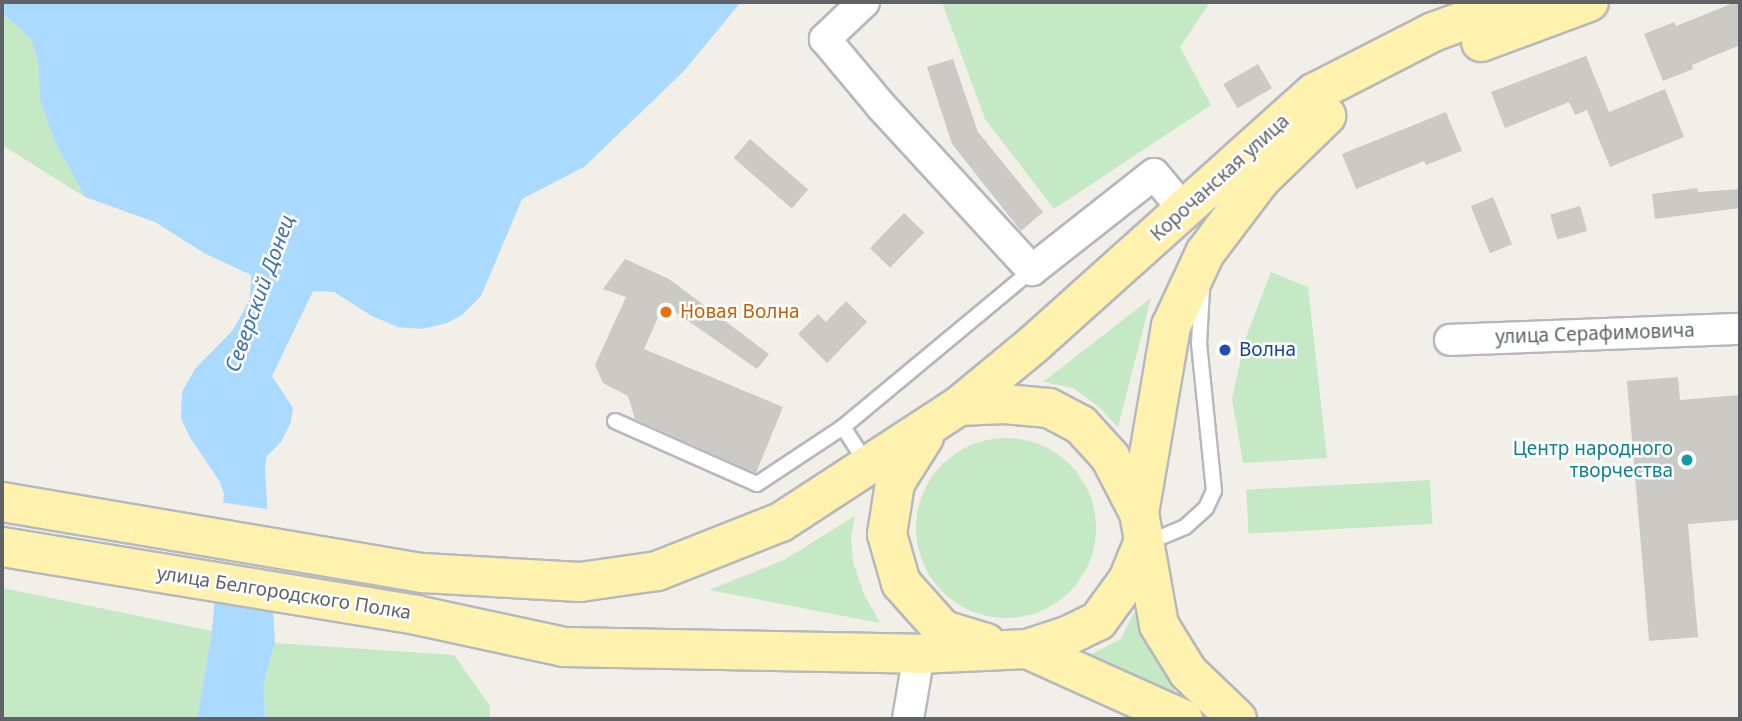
<!DOCTYPE html>
<meta charset="utf-8">
<style>
body{margin:0}
#map{position:relative;width:1742px;height:721px;overflow:hidden;background:#f1efe8;font-family:"Noto Sans",sans-serif}
div>[style]{position:absolute}
.green>*{inset:0;background:#c5e8c5;transform-origin:0 0}
.round{border-radius:50%}
.water>*{inset:0;background:#aadaff}
.pier>*{inset:0;background:#f1efe8}
.building>*{inset:0;background:#cccac5;transform-origin:0 0}
.roads{filter:drop-shadow(2px 0 #b5b8bc) drop-shadow(-2px 0 #b5b8bc) drop-shadow(0 2px #b5b8bc) drop-shadow(0 -2px #b5b8bc)}
.service>*{height:14px;margin:-7px;padding:0 7px;transform-origin:7px;border-radius:7px;background:#fff}
.minor>*{height:30px;margin:-15px;padding:0 15px;transform-origin:15px;border-radius:15px;background:#fff}
.primary>*{height:38px;margin:-19px;padding:0 19px;transform-origin:19px;border-radius:19px;background:#fff2af}
.dots>*{width:19px;height:19px;translate:-50% -50%;box-sizing:border-box;border:4px solid #fff;border-radius:50%}
span{translate:-50% -50%;white-space:nowrap;text-align:center;line-height:1.15;-webkit-text-stroke:5px #fff;paint-order:stroke}
.street-label{font-size:19px;color:#5f6368}
.food-label{font-size:19px;color:#c56008}
.left{translate:0 -50%;text-align:left}
.transit-label{font-size:19px;color:#164399}
.culture-label{font-size:19px;color:#0d838f}
.right{translate:-100% -50%;text-align:right}
.water-label{font-size:21px;color:#4174aa;font-style:italic}
.frame{position:absolute;inset:0;border:4px solid #5f6368;pointer-events:none}
</style>
<div id="map">
<div class="green">
<i style="clip-path:polygon(942px 2px,1210px 2px,1180px 47px,1211px 105px,1054px 209px,985px 119px)"></i>
<i style="clip-path:polygon(2px 13px,31px 39px,38px 61px,40px 101px,55px 142px,85px 197px,2px 145px)"></i>
<i style="clip-path:polygon(1271px 272px,1308px 287px,1327px 458px,1243px 463px,1232px 399px,1245px 340px)"></i>
<i style="clip-path:polygon(1151px 298px,1118px 427px,1097px 405px,1073px 388px,1043px 382px)"></i>
<i class="round" style="left:916px;top:438px;width:180px;height:180px"></i>
<i style="left:1430px;top:480px;width:44px;height:184px;rotate:87deg"></i>
<i style="clip-path:polygon(855px 516px,851px 537px,853px 562px,864px 594px,880px 623px,709px 590px,784px 560px)"></i>
<i style="clip-path:polygon(2px 588px,212px 631px,197px 719px,2px 719px)"></i>
<i style="clip-path:polygon(1134px 612px,1150px 652px,1177px 695px,1084px 658px,1121px 639px)"></i>
<i style="clip-path:polygon(275px 643px,454px 655px,490px 706px,490px 719px,265px 719px,264px 682px)"></i>
</div>
<div class="water">
<i style="clip-path:polygon(2px 2px,741px 2px,683px 72px,584px 167px,522px 199px,481px 296px,462px 315px,447px 323px,422px 329px,398px 327px,372px 316px,334px 292px,313px 291px,272px 376px,293px 408px,291px 422px,281px 442px,267px 456px,265px 467px,275px 643px,264px 682px,265px 719px,197px 719px,212px 631px,224px 494px,220px 482px,189px 436px,181px 418px,182px 392px,195px 369px,233px 330px,250px 299px,251px 275px,204px 253px,155px 222px,85px 197px,55px 142px,40px 101px,38px 61px,31px 39px,2px 13px)"></i>
</div>
<div class="pier">
<i style="clip-path:polygon(220px 502px,273px 510px,277px 609px,211px 599px)"></i>
</div>
<div class="building">
<i style="clip-path:polygon(1736px 2px,1740px 2px,1740px 45px,1692px 65px,1693px 69px,1663px 81px,1644px 34px,1674px 22px,1676px 26px)"></i>
<i style="clip-path:polygon(1586px 56px,1609px 112px,1665px 89px,1684px 137px,1610px 167px,1587px 110px,1575px 115px,1569px 102px,1505px 128px,1491px 92px)"></i>
<i style="clip-path:polygon(953px 59px,978px 132px,1043px 212px,1021px 231px,952px 144px,927px 67px)"></i>
<i style="left:1258px;top:64px;width:28px;height:40px;rotate:60deg"></i>
<i style="clip-path:polygon(1446px 112px,1462px 151px,1426px 165px,1424px 161px,1356px 189px,1342px 154px)"></i>
<i style="left:750px;top:139px;width:77px;height:25px;rotate:41deg"></i>
<i style="clip-path:polygon(1697px 188px,1698px 192px,1740px 189px,1740px 208px,1655px 219px,1652px 194px)"></i>
<i style="left:1493px;top:197px;width:51px;height:24px;rotate:68deg"></i>
<i style="left:1580px;top:206px;width:26px;height:31px;rotate:74deg"></i>
<i style="left:904px;top:213px;width:28px;height:49px;rotate:44deg"></i>
<i style="clip-path:polygon(625px 259px,669px 279px,769px 354px,757px 369px,664px 304px,644px 349px,783px 407px,756px 473px,635px 419px,628px 396px,603px 383px,595px 365px,626px 297px,603px 289px)"></i>
<i style="clip-path:polygon(846px 301px,867px 322px,827px 363px,798px 334px,818px 314px,826px 322px)"></i>
<i style="clip-path:polygon(1678px 377px,1680px 400px,1740px 395px,1740px 520px,1688px 524px,1698px 637px,1649px 641px,1627px 381px)"></i>
</div>
<div class="roads">
<div class="service">
<i style="left:615px;top:421px;width:155px;rotate:23.9deg"></i>
<i style="left:757px;top:484px;width:103px;rotate:-33.5deg"></i>
<i style="left:843px;top:427px;width:246px;rotate:-39.7deg"></i>
<i style="left:843px;top:427px;width:44px;rotate:57deg"></i>
<i style="left:1147px;top:543px;width:41px;rotate:-22.8deg"></i>
<i style="left:1185px;top:527px;width:28px;rotate:-42deg"></i>
<i style="left:1206px;top:508px;width:19px;rotate:-65deg"></i>
<i style="left:1214px;top:491px;width:148px;rotate:-95.8deg"></i>
<i style="left:1199px;top:344px;width:55px;rotate:-86.9deg"></i>
</div>
<div class="minor">
<i style="left:864px;top:2px;width:54px;rotate:136.5deg"></i>
<i style="left:825px;top:39px;width:87px;rotate:50.1deg"></i>
<i style="left:881px;top:106px;width:223px;rotate:47.4deg"></i>
<i style="left:1032px;top:270px;width:155px;rotate:-38.2deg"></i>
<i style="left:1154px;top:174px;width:47px;rotate:50.2deg"></i>
<i style="left:1450px;top:340px;width:290px;rotate:-2.2deg"></i>
<i style="left:908px;top:719px;width:66px;rotate:-80.4deg"></i>
</div>
<div class="primary">
<i style="left:1481px;top:42px;width:115px;rotate:-20.3deg"></i>
<i style="left:959px;top:406px;width:45px;rotate:-2.5deg"></i>
<i style="left:1004px;top:404px;width:45px;rotate:5.1deg"></i>
<i style="left:1049px;top:408px;width:36px;rotate:28deg"></i>
<i style="left:1081px;top:425px;width:43px;rotate:47.8deg"></i>
<i style="left:1110px;top:457px;width:63px;rotate:62.6deg"></i>
<i style="left:924px;top:437px;width:54px;rotate:122.2deg"></i>
<i style="left:895px;top:483px;width:52px;rotate:98.9deg"></i>
<i style="left:887px;top:534px;width:51px;rotate:74.1deg"></i>
<i style="left:901px;top:583px;width:63px;rotate:48.2deg"></i>
<i style="left:943px;top:630px;width:45px;rotate:16.8deg"></i>
<i style="left:2px;top:502px;width:427px;rotate:9.6deg"></i>
<i style="left:423px;top:573px;width:157px;rotate:3.3deg"></i>
<i style="left:580px;top:582px;width:78px;rotate:-8.1deg"></i>
<i style="left:657px;top:571px;width:133px;rotate:-21.6deg"></i>
<i style="left:781px;top:522px;width:212px;rotate:-33.1deg"></i>
<i style="left:959px;top:406px;width:97px;rotate:-39.6deg"></i>
<i style="left:1034px;top:344px;width:376px;rotate:-41.9deg"></i>
<i style="left:1314px;top:93px;width:134px;rotate:-27.1deg"></i>
<i style="left:1433px;top:32px;width:86px;rotate:-20.3deg"></i>
<i style="left:2px;top:547px;width:420px;rotate:9.3deg"></i>
<i style="left:416px;top:615px;width:151px;rotate:12.2deg"></i>
<i style="left:564px;top:647px;width:355px;rotate:1.1deg"></i>
<i style="left:919px;top:654px;width:108px;rotate:-2.7deg"></i>
<i style="left:1027px;top:649px;width:40px;rotate:-18deg"></i>
<i style="left:1065px;top:637px;width:37px;rotate:-26deg"></i>
<i style="left:1098px;top:621px;width:51px;rotate:-53.8deg"></i>
<i style="left:1128px;top:580px;width:38px;rotate:-68deg"></i>
<i style="left:1027px;top:649px;width:171px;rotate:24.2deg"></i>
<i style="left:1237px;top:719px;width:68px;rotate:-136.2deg"></i>
<i style="left:1188px;top:672px;width:55px;rotate:-121.7deg"></i>
<i style="left:1159px;top:625px;width:114px;rotate:-100.1deg"></i>
<i style="left:1139px;top:513px;width:190px;rotate:-80.3deg"></i>
<i style="left:1171px;top:326px;width:81px;rotate:-65deg"></i>
<i style="left:1205px;top:253px;width:93px;rotate:-52.9deg"></i>
<i style="left:1261px;top:179px;width:91px;rotate:-44.1deg"></i>
</div>
</div>
<div class="dots">
<i style="left:666px;top:312px;background:#e8710a"></i>
<i style="left:1225px;top:350px;background:#1a4fb4"></i>
<i style="left:1687px;top:460px;background:#0f9aa8"></i>
</div>
<div class="street-label">
<span style="left:1220px;top:178px;rotate:-42deg">Корочанская улица</span>
<span style="left:1595px;top:334px;rotate:-2deg">улица Серафимовича</span>
<span style="left:284px;top:593px;rotate:9deg">улица Белгородского Полка</span>
</div>
<div class="food-label">
<span class="left" style="left:680px;top:312px">Новая Волна</span>
</div>
<div class="transit-label">
<span class="left" style="left:1239px;top:350px">Волна</span>
</div>
<div class="culture-label">
<span class="right" style="left:1673px;top:460px">Центр народного<br>творчества</span>
</div>
<div class="water-label">
<span style="left:259px;top:293px;rotate:-70deg">Северский Донец</span>
</div>
<div class="frame"></div>
</div>
